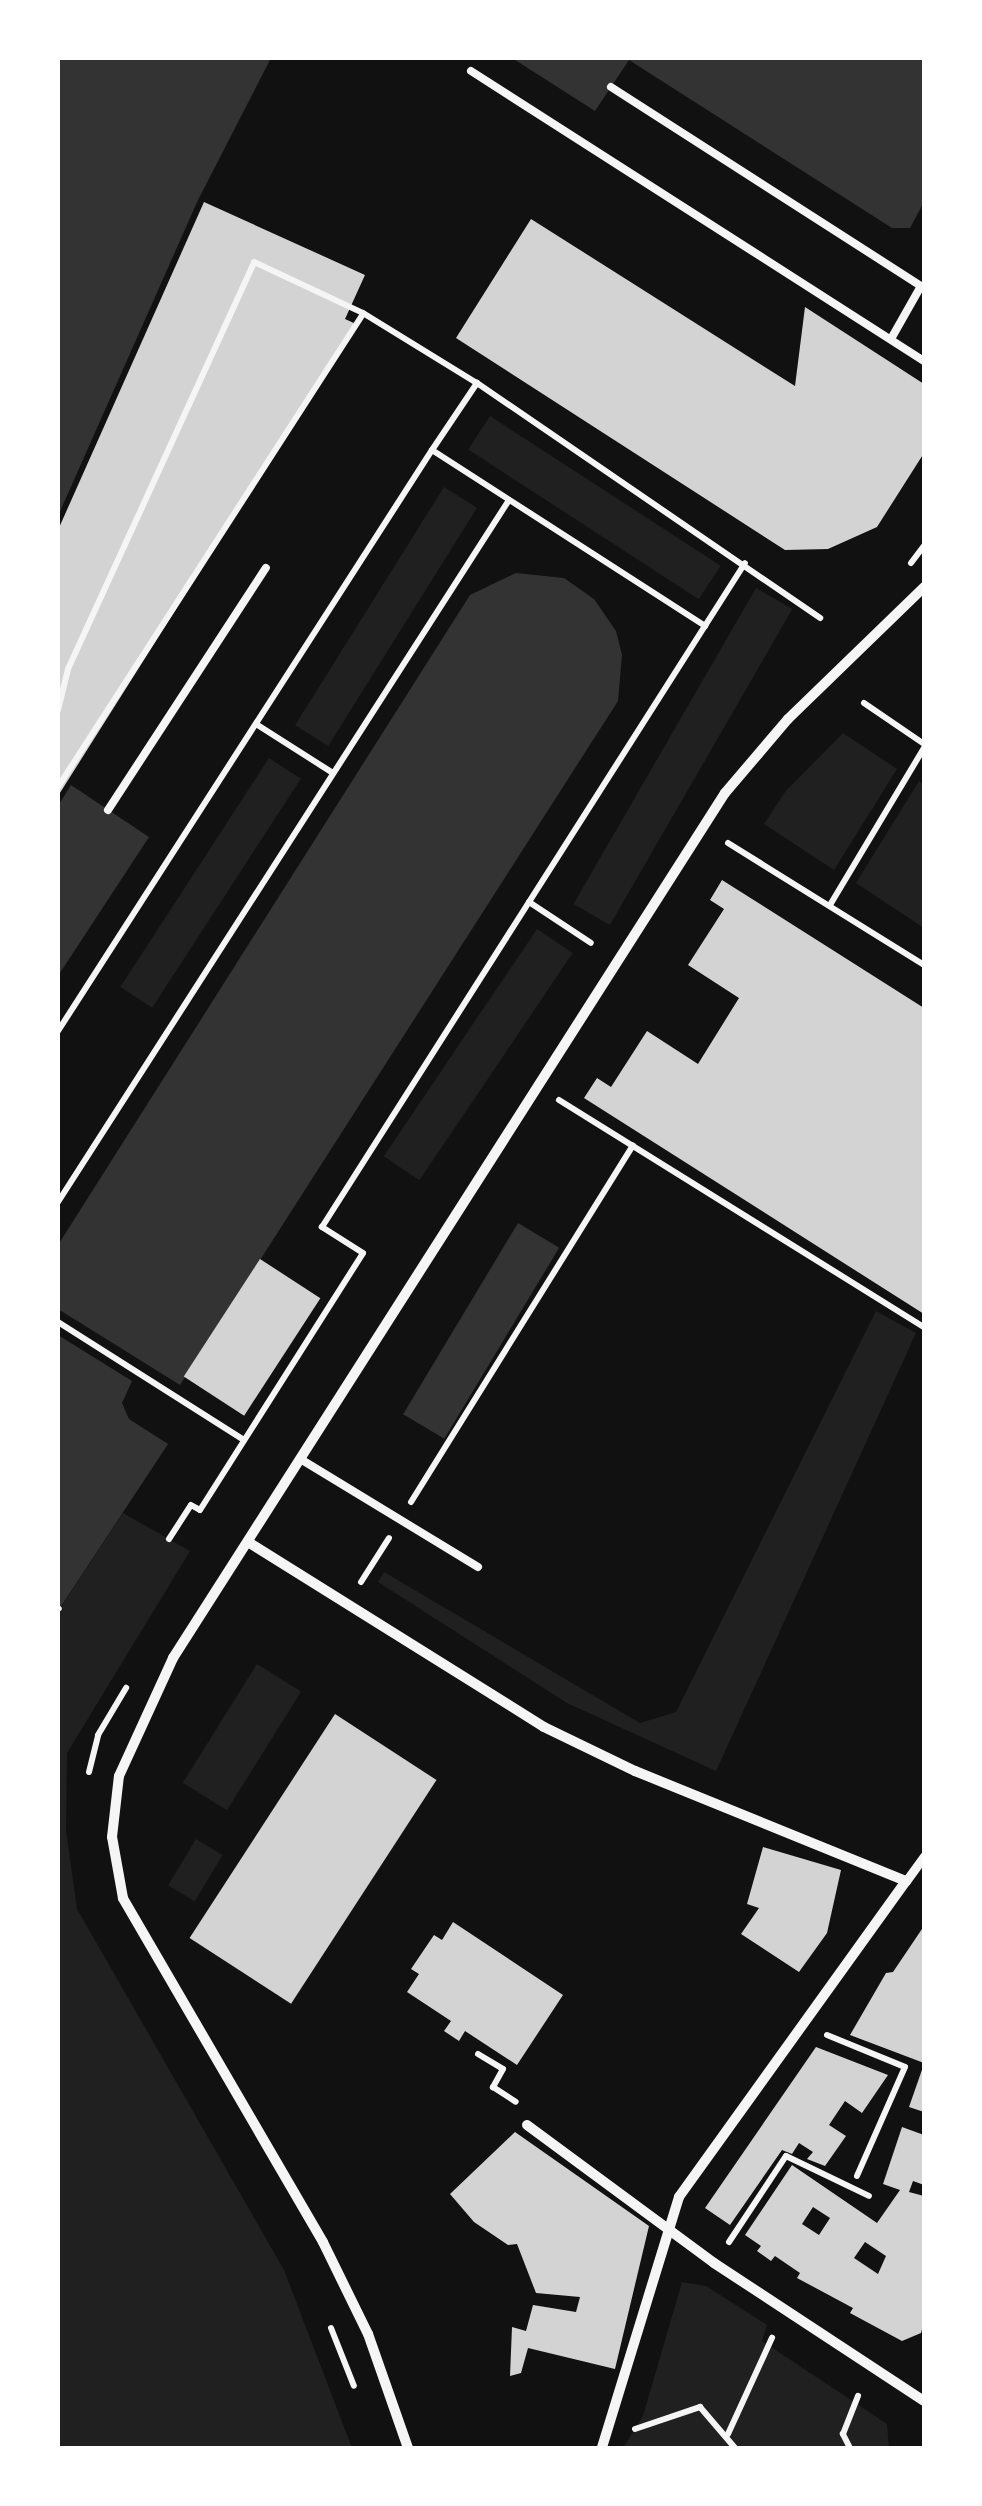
<!DOCTYPE html>
<style>
body{margin:0}
#map{position:relative;width:982px;height:2506px;overflow:hidden;background:#111;font-family:Commissioner,sans-serif}
div>[style]{position:absolute}
.green>*{inset:0;background:#202020;transform-origin:0 0}
.water>*{inset:0;background:#333;transform-origin:0 0}
.building>*{inset:0;background:#d3d3d3;transform-origin:0 0}
.path>*{height:6px;margin:-3px;padding:0 3px;transform-origin:3px;border-radius:3px;background:#f5f5f5}
.service>*{height:8px;margin:-4px;padding:0 4px;transform-origin:4px;border-radius:4px;background:#f5f5f5}
.pedestrian>*{height:9px;margin:-4.5px;padding:0 4.5px;transform-origin:4.5px;border-radius:4.5px;background:#f5f5f5}
.minor>*{height:10px;margin:-5px;padding:0 5px;transform-origin:5px;border-radius:5px;background:#f5f5f5}
span{translate:-50% -50%;white-space:nowrap;text-align:center;line-height:1.15;-webkit-text-stroke:8px #fff;paint-order:stroke}
.frame{position:absolute;inset:0;border:60px solid #fff;pointer-events:none}
</style>
<div id="map">
<div class="green">
<i style="left:490px;top:416px;width:275px;height:40px;rotate:33deg"></i>
<i style="left:444px;top:487px;width:39px;height:281px;rotate:32deg"></i>
<i style="left:756px;top:588px;width:42px;height:365px;rotate:30deg"></i>
<i style="clip-path:polygon(843px 733px,897px 769px,834px 870px,764px 824px,785px 792px)"></i>
<i style="left:269px;top:758px;width:38px;height:273px;rotate:33deg"></i>
<i style="clip-path:polygon(919px 781px,924px 785px,924px 928px,856px 883px)"></i>
<i style="left:537px;top:929px;width:43px;height:274px;rotate:34deg"></i>
<i style="clip-path:polygon(876px 1311px,916px 1333px,716px 1771px,567px 1703px,378px 1582px,384px 1572px,640px 1723px,676px 1712px)"></i>
<i style="clip-path:polygon(123px 1513px,190px 1551px,67px 1753px,66px 1831px,77px 1909px,284px 2270px,352px 2448px,58px 2448px,58px 1612px)"></i>
<i style="left:257px;top:1664px;width:52px;height:140px;rotate:32deg"></i>
<i style="left:196px;top:1839px;width:31px;height:54px;rotate:31deg"></i>
<i style="clip-path:polygon(682px 2282px,706px 2286px,767px 2325px,762px 2341px,887px 2424px,889px 2448px,623px 2448px,643px 2416px)"></i>
</div>
<div class="water">
<i style="clip-path:polygon(58px 58px,271px 58px,198px 200px,58px 516px)"></i>
<i style="clip-path:polygon(512px 58px,924px 58px,924px 202px,910px 228px,892px 228px,629px 60px,595px 111px)"></i>
<i style="clip-path:polygon(516px 573px,564px 578px,594px 599px,616px 631px,622px 655px,618px 701px,180px 1385px,58px 1309px,58px 1245px,470px 595px)"></i>
<i style="clip-path:polygon(71px 785px,149px 837px,58px 976px,58px 806px)"></i>
<i style="left:518px;top:1223px;width:48px;height:223px;rotate:31deg"></i>
<i style="clip-path:polygon(58px 1335px,132px 1381px,122px 1403px,129px 1419px,168px 1444px,58px 1611px)"></i>
</div>
<div class="building">
<i style="clip-path:polygon(204px 202px,365px 275px,345px 319px,356px 324px,58px 796px,58px 530px)"></i>
<i style="clip-path:polygon(531px 219px,795px 386px,805px 307px,924px 384px,924px 453px,877px 527px,828px 549px,785px 550px,456px 338px)"></i>
<i style="clip-path:polygon(722px 880px,924px 1008px,924px 1314px,584px 1098px,597px 1078px,611px 1087px,647px 1031px,698px 1064px,739px 998px,688px 965px,724px 909px,710px 900px)"></i>
<i style="left:260px;top:1259px;width:72px;height:140px;rotate:33deg"></i>
<i style="left:335px;top:1714px;width:121px;height:267px;rotate:33deg"></i>
<i style="clip-path:polygon(763px 1847px,841px 1870px,827px 1933px,799px 1972px,741px 1934px,759px 1908px,747px 1904px)"></i>
<i style="clip-path:polygon(453px 1922px,563px 1995px,517px 2065px,465px 2031px,459px 2041px,444px 2031px,451px 2021px,407px 1992px,419px 1974px,411px 1969px,434px 1935px,442px 1940px)"></i>
<i style="clip-path:polygon(924px 1926px,924px 2063px,850px 2035px,886px 1973px,893px 1972px)"></i>
<i style="clip-path:polygon(816px 2047px,888px 2075px,862px 2113px,845px 2101px,829px 2125px,846px 2136px,825px 2166px,807px 2159px,813px 2152px,799px 2143px,792px 2154px,782px 2150px,730px 2225px,705px 2208px)"></i>
<i style="clip-path:polygon(924px 2064px,924px 2112px,909px 2107px)"></i>
<i style="clip-path:polygon(evenodd,902px 2127px,924px 2135px,924px 2185px,913px 2181px,909px 2192px,924px 2196px,924px 2322px,921px 2333px,902px 2341px,850px 2313px,853px 2308px,797px 2278px,800px 2273px,775px 2256px,771px 2261px,757px 2251px,761px 2246px,745px 2235px,792px 2165px,877px 2223px,900px 2190px,883px 2184px,902px 2127px,813px 2207px,830px 2218px,819px 2235px,802px 2224px,813px 2207px,902px 2127px,865px 2242px,886px 2256px,878px 2274px,854px 2258px,865px 2242px)"></i>
<i style="clip-path:polygon(515px 2132px,649px 2226px,615px 2369px,528px 2348px,521px 2373px,510px 2376px,512px 2327px,526px 2331px,533px 2305px,576px 2312px,580px 2297px,536px 2293px,517px 2244px,508px 2245px,474px 2222px,450px 2194px)"></i>
</div>
<div class="path">
<i style="left:432px;top:450px;width:81px;rotate:-56.1deg"></i>
<i style="left:477px;top:383px;width:416px;rotate:34.4deg"></i>
<i style="left:911px;top:563px;width:21px;rotate:-53deg"></i>
<i style="left:864px;top:703px;width:73px;rotate:34.3deg"></i>
<i style="left:58px;top:710px;width:42px;rotate:-76.3deg"></i>
<i style="left:68px;top:669px;width:447px;rotate:-65.4deg"></i>
<i style="left:254px;top:262px;width:120px;rotate:25.1deg"></i>
<i style="left:363px;top:313px;width:134px;rotate:31.6deg"></i>
<i style="left:256px;top:724px;width:91px;rotate:32.5deg"></i>
<i style="left:58px;top:787px;width:563px;rotate:-57.19deg"></i>
<i style="left:728px;top:843px;width:231px;rotate:31.9deg"></i>
<i style="left:529px;top:902px;width:74px;rotate:33.5deg"></i>
<i style="left:830px;top:905px;width:183px;rotate:-59.1deg"></i>
<i style="left:58px;top:1031px;width:691px;rotate:-57.23deg"></i>
<i style="left:432px;top:450px;width:325px;rotate:32.8deg"></i>
<i style="left:559px;top:1100px;width:430px;rotate:31.9deg"></i>
<i style="left:58px;top:1202px;width:834px;rotate:-57.28deg"></i>
<i style="left:58px;top:1322px;width:220px;rotate:32.4deg"></i>
<i style="left:411px;top:1502px;width:420px;rotate:-58.1deg"></i>
<i style="left:169px;top:1539px;width:40px;rotate:-57.1deg"></i>
<i style="left:191px;top:1505px;width:10px;rotate:29deg"></i>
<i style="left:200px;top:1510px;width:304px;rotate:-57.6deg"></i>
<i style="left:363px;top:1253px;width:49px;rotate:-147.6deg"></i>
<i style="left:322px;top:1227px;width:787px;rotate:-57.5deg"></i>
<i style="left:361px;top:1582px;width:52px;rotate:-57.5deg"></i>
<i style="left:58px;top:1608px;width:1px;rotate:45deg"></i>
<i style="left:89px;top:1772px;width:38px;rotate:-76deg"></i>
<i style="left:98px;top:1735px;width:55px;rotate:-59.2deg"></i>
<i style="left:827px;top:2035px;width:84px;rotate:22.3deg"></i>
<i style="left:905px;top:2067px;width:119px;rotate:113.8deg"></i>
<i style="left:478px;top:2054px;width:29px;rotate:31deg"></i>
<i style="left:503px;top:2069px;width:21px;rotate:119deg"></i>
<i style="left:493px;top:2087px;width:27px;rotate:33deg"></i>
<i style="left:729px;top:2242px;width:103px;rotate:-56.5deg"></i>
<i style="left:786px;top:2156px;width:92px;rotate:25.7deg"></i>
<i style="left:331px;top:2328px;width:62px;rotate:68.4deg"></i>
<i style="left:635px;top:2429px;width:69px;rotate:-18.7deg"></i>
<i style="left:700px;top:2407px;width:54px;rotate:49.5deg"></i>
<i style="left:728px;top:2434px;width:106px;rotate:-65.4deg"></i>
<i style="left:850px;top:2448px;width:16px;rotate:-117deg"></i>
<i style="left:843px;top:2434px;width:41px;rotate:-68.5deg"></i>
</div>
<div class="service">
<i style="left:471px;top:71px;width:538px;rotate:32.63deg"></i>
<i style="left:611px;top:87px;width:368px;rotate:32.7deg"></i>
<i style="left:921px;top:286px;width:61px;rotate:119.5deg"></i>
<i style="left:108px;top:810px;width:289px;rotate:-56.9deg"></i>
<i style="left:302px;top:1460px;width:206px;rotate:31.3deg"></i>
</div>
<div class="pedestrian">
<i style="left:906px;top:1881px;width:31px;rotate:-54deg"></i>
</div>
<div class="minor">
<i style="left:248px;top:1542px;width:349px;rotate:32deg"></i>
<i style="left:544px;top:1727px;width:101px;rotate:25.8deg"></i>
<i style="left:635px;top:1771px;width:292px;rotate:22.1deg"></i>
<i style="left:906px;top:1881px;width:389px;rotate:125.7deg"></i>
<i style="left:679px;top:2197px;width:262px;rotate:107.1deg"></i>
<i style="left:527px;top:2125px;width:232px;rotate:36.4deg"></i>
<i style="left:714px;top:2263px;width:251px;rotate:33.3deg"></i>
<i style="left:408px;top:2448px;width:121px;rotate:-109.3deg"></i>
<i style="left:368px;top:2334px;width:102px;rotate:-116.1deg"></i>
<i style="left:323px;top:2242px;width:398px;rotate:-120.2deg"></i>
<i style="left:123px;top:1898px;width:62px;rotate:-100.2deg"></i>
<i style="left:112px;top:1837px;width:61px;rotate:-83.5deg"></i>
<i style="left:119px;top:1776px;width:130px;rotate:-65.4deg"></i>
<i style="left:173px;top:1658px;width:1026px;rotate:-57.46deg"></i>
<i style="left:725px;top:793px;width:97px;rotate:-49.6deg"></i>
<i style="left:788px;top:719px;width:190px;rotate:-44.1deg"></i>
</div>
<div class="frame"></div>
</div>
